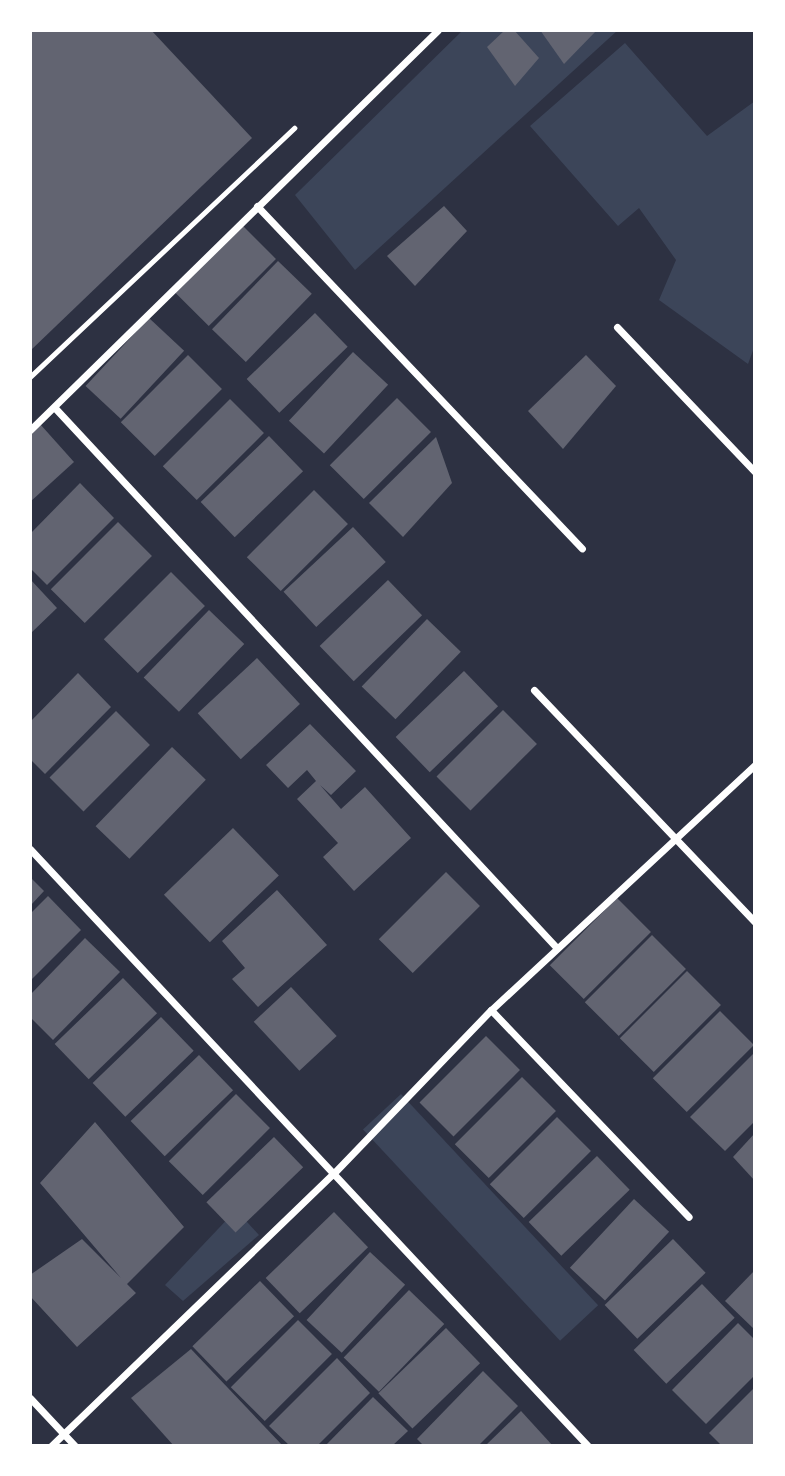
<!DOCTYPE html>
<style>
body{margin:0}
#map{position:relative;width:785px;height:1476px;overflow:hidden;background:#2d3142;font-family:"PT Sans",sans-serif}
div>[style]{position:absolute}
.green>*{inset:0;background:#3c4559;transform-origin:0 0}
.building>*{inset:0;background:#626471;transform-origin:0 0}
.path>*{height:4.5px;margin:-2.25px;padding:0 2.25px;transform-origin:2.25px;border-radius:2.25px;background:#fff}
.minor>*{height:7px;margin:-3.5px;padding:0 3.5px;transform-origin:3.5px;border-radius:3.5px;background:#fff}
span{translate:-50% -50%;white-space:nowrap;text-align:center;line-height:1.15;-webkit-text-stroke:5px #fff;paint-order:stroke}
.frame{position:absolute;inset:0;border:32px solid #fff;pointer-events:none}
</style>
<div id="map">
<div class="green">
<i style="clip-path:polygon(463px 30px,618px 30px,355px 270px,295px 195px)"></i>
<i style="clip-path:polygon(625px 43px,707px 136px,755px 101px,755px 345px,748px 364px,659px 300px,676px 260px,639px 208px,618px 226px,530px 126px)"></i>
<i style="left:401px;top:1094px;width:289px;height:52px;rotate:47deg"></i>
<i style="clip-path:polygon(236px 1210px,259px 1235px,183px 1301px,165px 1285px)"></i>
</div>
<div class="building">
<i style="clip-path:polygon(30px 30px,151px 30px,252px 138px,30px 351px)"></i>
<i style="clip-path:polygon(505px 30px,514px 30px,539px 58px,515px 86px,487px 47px)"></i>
<i style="clip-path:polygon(540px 30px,597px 30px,564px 64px)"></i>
<i style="clip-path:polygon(444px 206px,467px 231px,415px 286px,387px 256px)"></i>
<i style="left:242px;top:225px;width:48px;height:95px;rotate:45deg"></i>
<i style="left:278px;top:261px;width:47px;height:95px;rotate:44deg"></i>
<i style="left:315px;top:313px;width:47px;height:95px;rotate:46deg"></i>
<i style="left:149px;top:318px;width:48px;height:93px;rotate:43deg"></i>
<i style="left:353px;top:352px;width:48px;height:94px;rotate:43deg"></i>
<i style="left:188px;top:355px;width:48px;height:95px;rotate:45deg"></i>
<i style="clip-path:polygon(586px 355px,616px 386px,563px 449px,528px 411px)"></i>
<i style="left:397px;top:398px;width:48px;height:95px;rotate:45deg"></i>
<i style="left:230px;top:399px;width:48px;height:95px;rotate:45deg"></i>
<i style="clip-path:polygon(40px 424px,74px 462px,30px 502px,30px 433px)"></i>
<i style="left:269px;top:436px;width:49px;height:95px;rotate:46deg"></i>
<i style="clip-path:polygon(436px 437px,452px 483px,403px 537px,369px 503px)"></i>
<i style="clip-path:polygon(80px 483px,114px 518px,47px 585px,30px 568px,30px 534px)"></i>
<i style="left:314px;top:490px;width:48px;height:95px;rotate:45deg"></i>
<i style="left:118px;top:522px;width:48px;height:95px;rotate:45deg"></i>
<i style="left:353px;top:527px;width:48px;height:95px;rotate:47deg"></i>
<i style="left:171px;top:572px;width:48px;height:95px;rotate:45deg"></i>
<i style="clip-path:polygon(30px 579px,57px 608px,30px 634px)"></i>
<i style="left:388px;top:580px;width:49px;height:95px;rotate:46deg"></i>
<i style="left:209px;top:610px;width:49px;height:94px;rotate:44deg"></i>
<i style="left:427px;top:619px;width:47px;height:94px;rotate:44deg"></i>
<i style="left:257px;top:658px;width:63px;height:81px;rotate:47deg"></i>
<i style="left:464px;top:671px;width:49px;height:95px;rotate:46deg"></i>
<i style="clip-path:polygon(78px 673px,111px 707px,45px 774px,30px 759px,30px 722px)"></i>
<i style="left:503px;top:710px;width:48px;height:94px;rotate:45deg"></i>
<i style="left:116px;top:711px;width:48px;height:94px;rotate:45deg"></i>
<i style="clip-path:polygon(310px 724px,356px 771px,331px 795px,320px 785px,341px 809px,365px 787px,411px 838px,354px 891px,323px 857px,338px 843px,297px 799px,316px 781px,307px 770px,288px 788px,266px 765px)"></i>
<i style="left:172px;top:747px;width:47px;height:110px;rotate:44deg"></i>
<i style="left:233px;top:828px;width:66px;height:96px;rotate:46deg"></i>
<i style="left:446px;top:872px;width:48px;height:95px;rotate:45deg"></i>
<i style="clip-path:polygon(30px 877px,44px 891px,30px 906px)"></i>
<i style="clip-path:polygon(277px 890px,327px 945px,258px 1007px,232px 979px,245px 968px,222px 941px)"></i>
<i style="clip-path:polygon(48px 896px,81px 930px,30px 981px,30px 914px)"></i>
<i style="left:617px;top:898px;width:48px;height:95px;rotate:45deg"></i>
<i style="left:652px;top:935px;width:48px;height:95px;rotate:45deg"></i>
<i style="clip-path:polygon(85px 938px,120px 972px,53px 1040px,30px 1017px,30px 995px)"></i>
<i style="left:687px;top:971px;width:48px;height:95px;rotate:45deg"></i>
<i style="left:123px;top:978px;width:49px;height:95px;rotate:46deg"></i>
<i style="left:291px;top:987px;width:67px;height:51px;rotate:47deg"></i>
<i style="left:720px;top:1011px;width:48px;height:95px;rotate:45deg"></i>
<i style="left:161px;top:1017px;width:47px;height:95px;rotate:46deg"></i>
<i style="left:486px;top:1036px;width:48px;height:94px;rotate:45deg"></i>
<i style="clip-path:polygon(755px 1052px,755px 1121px,725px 1151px,690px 1117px)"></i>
<i style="left:199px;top:1055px;width:49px;height:95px;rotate:46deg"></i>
<i style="left:522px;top:1077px;width:48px;height:95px;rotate:45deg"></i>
<i style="left:236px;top:1094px;width:48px;height:95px;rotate:45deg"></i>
<i style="left:557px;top:1117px;width:48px;height:95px;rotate:45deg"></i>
<i style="clip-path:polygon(95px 1122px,184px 1227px,127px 1284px,136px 1293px,77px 1347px,30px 1296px,30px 1275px,82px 1239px,121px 1278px,40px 1183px)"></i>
<i style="clip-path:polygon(755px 1133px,755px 1181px,733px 1157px)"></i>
<i style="left:274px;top:1137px;width:42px;height:94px;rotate:46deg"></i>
<i style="left:597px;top:1156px;width:47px;height:95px;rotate:46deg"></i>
<i style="left:634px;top:1199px;width:48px;height:94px;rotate:43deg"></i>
<i style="left:334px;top:1212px;width:49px;height:95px;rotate:46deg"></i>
<i style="left:673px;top:1239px;width:47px;height:95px;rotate:46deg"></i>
<i style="left:370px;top:1252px;width:48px;height:93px;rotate:43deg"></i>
<i style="clip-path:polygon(755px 1270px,755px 1330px,725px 1301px)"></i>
<i style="left:260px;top:1281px;width:49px;height:94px;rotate:46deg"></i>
<i style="left:702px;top:1284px;width:47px;height:95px;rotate:46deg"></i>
<i style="left:409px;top:1290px;width:49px;height:94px;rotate:44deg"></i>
<i style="left:298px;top:1320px;width:48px;height:95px;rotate:45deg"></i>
<i style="clip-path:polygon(738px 1323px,755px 1340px,755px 1375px,706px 1424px,672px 1390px)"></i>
<i style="left:446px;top:1328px;width:49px;height:94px;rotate:46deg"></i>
<i style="clip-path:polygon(191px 1349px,283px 1446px,174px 1446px,131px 1398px)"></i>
<i style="clip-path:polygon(337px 1358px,370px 1393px,317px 1446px,290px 1446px,269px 1426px)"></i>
<i style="clip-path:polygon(483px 1371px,518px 1406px,478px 1446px,424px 1446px,417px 1439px)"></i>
<i style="clip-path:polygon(755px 1387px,755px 1446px,722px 1446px,709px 1433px)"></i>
<i style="clip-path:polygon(373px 1397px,408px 1431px,392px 1446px,325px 1446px)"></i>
<i style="clip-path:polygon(521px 1411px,553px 1446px,485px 1446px)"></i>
</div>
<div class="path">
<i style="left:30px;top:377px;width:363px;rotate:-43.3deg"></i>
</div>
<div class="minor">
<i style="left:257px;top:206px;width:472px;rotate:46.5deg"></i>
<i style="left:617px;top:327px;width:200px;rotate:46.4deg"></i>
<i style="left:55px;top:408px;width:737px;rotate:47.09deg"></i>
<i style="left:30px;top:430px;width:571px;rotate:-44.43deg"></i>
<i style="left:534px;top:690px;width:320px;rotate:46.4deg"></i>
<i style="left:30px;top:849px;width:817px;rotate:46.93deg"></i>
<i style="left:491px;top:1010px;width:286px;rotate:46.3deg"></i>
<i style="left:30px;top:1398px;width:66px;rotate:46.8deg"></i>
<i style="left:51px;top:1446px;width:390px;rotate:-44deg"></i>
<i style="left:332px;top:1175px;width:229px;rotate:-46.1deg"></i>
<i style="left:491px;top:1010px;width:360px;rotate:-42.9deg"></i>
</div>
<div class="frame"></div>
</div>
